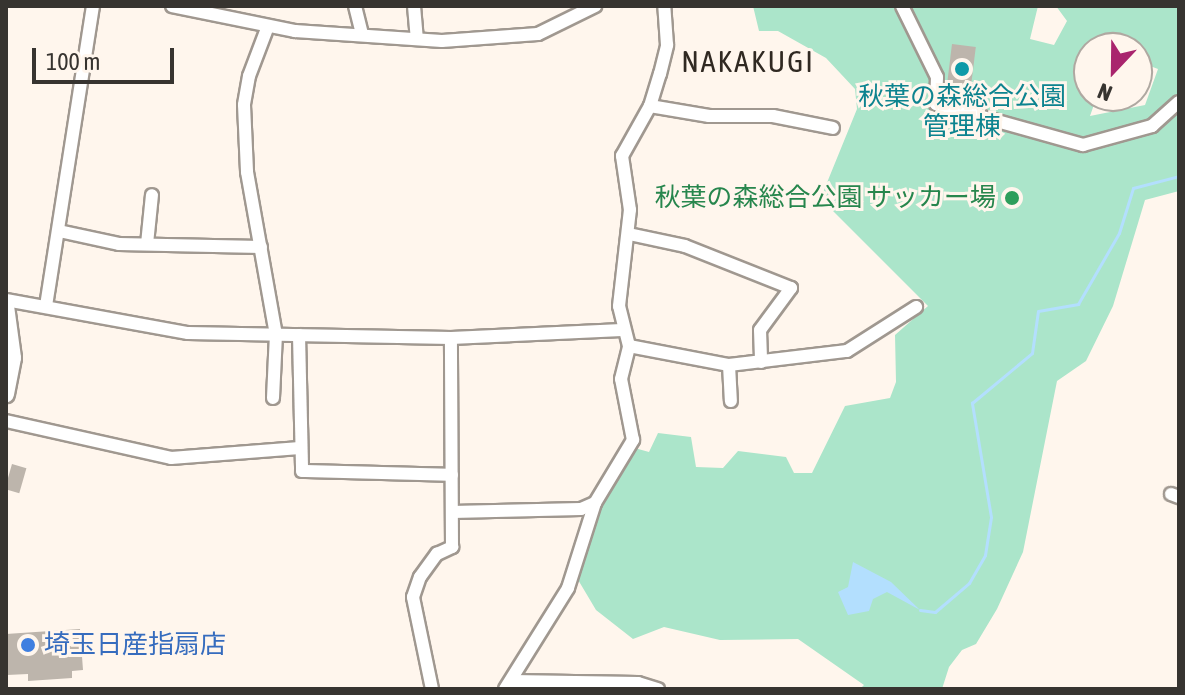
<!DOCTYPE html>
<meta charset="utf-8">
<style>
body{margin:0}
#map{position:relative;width:1185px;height:695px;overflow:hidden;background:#fff6ed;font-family:"Asap Condensed","Noto Sans JP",sans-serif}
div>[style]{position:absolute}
.green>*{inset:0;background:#abe5ca}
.water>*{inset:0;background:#b3dffe}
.stream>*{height:3px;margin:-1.5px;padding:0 1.5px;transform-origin:1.5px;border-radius:1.5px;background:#b3dffe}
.building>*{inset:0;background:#bdb5ac;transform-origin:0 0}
.roads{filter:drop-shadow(2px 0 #a09890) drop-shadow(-2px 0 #a09890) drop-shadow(0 2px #a09890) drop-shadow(0 -2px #a09890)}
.minor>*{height:12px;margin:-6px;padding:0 6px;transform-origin:6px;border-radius:6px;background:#fff}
.major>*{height:16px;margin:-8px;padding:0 8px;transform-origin:8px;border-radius:8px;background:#fff}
.dots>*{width:22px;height:22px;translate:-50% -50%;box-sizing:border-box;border:4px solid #fff6ed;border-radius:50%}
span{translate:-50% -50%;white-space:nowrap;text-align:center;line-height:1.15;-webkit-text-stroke:6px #fff6ed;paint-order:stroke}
.culture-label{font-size:26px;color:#0d838f}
.leisure-label{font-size:26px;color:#27864d}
.right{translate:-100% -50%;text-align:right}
.shop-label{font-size:26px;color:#366cbe}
.left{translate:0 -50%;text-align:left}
.quarter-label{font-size:30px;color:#302922;letter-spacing:2px}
.frame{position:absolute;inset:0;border:8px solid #373430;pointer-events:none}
.north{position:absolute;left:1073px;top:32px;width:80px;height:80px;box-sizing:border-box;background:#fff6ed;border:2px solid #afa8a1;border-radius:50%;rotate:202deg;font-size:22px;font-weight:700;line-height:32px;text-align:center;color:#373430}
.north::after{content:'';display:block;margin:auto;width:28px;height:36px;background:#a9246d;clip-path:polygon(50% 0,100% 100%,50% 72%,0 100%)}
.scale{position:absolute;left:32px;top:48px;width:142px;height:36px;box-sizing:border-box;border:4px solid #373430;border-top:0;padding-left:10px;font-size:24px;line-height:28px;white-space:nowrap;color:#373430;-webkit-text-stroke:6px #fff6ed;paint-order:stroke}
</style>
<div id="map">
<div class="green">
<i style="clip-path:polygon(evenodd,753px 6px,1038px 6px,1030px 39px,1054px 45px,1067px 21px,1056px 6px,1179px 6px,1179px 191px,1145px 200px,1113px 306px,1086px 361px,1057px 381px,1023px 552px,997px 609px,976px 644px,962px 650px,949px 667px,942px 689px,860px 689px,864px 685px,798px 639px,720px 640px,664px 627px,633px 639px,596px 610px,574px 573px,592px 511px,631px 447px,649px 452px,658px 433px,691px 437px,696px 467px,723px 468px,738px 451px,786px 457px,794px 473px,812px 473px,845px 406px,890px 398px,896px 382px,895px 335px,928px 306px,827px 205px,824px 190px,857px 109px,855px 89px,826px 58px,778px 31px,759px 31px,753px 6px,1089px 48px,1137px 48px,1137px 61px,1158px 69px,1145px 105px,1090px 116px,1097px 96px,1089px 96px,1089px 48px)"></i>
</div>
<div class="water">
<i style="clip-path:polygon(853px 562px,891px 582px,920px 610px,887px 592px,873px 599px,869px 611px,848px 615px,838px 592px,848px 587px)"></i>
</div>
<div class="stream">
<i style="left:920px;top:610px;width:15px;rotate:8deg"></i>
<i style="left:935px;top:612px;width:45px;rotate:-40.5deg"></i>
<i style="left:969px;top:583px;width:32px;rotate:-60deg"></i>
<i style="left:985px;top:555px;width:38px;rotate:-81deg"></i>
<i style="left:991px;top:517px;width:116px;rotate:-99.5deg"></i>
<i style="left:972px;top:403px;width:78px;rotate:-39.8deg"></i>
<i style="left:1032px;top:353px;width:42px;rotate:-81.9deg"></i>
<i style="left:1038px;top:311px;width:41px;rotate:-9.9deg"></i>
<i style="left:1078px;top:304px;width:82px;rotate:-60deg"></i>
<i style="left:1119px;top:233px;width:47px;rotate:-72.7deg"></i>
<i style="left:1133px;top:188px;width:48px;rotate:-14.6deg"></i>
</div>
<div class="building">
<i style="left:952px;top:44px;width:24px;height:46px;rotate:7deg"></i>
<i style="left:12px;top:464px;width:15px;height:26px;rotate:16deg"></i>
<i style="clip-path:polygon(80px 629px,83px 670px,72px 671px,72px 678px,28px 681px,28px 674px,7px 675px,6px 634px)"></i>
</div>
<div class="roads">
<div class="minor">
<i style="left:172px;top:6px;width:126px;rotate:11.5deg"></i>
<i style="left:295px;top:31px;width:147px;rotate:3.9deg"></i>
<i style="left:442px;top:41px;width:96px;rotate:-4.2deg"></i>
<i style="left:538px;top:34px;width:64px;rotate:-26.2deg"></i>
<i style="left:355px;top:6px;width:29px;rotate:76deg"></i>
<i style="left:414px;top:6px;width:33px;rotate:85deg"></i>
<i style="left:902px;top:6px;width:79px;rotate:63.8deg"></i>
<i style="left:937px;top:77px;width:27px;rotate:92deg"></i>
<i style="left:936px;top:104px;width:153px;rotate:15.6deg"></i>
<i style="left:1083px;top:145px;width:72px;rotate:-15.4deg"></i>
<i style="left:1152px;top:126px;width:36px;rotate:-42deg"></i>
<i style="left:268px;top:26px;width:53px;rotate:110.8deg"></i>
<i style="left:249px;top:76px;width:29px;rotate:100deg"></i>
<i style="left:244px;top:105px;width:67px;rotate:87.4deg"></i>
<i style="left:247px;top:172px;width:165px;rotate:79.9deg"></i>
<i style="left:276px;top:334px;width:64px;rotate:92.7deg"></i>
<i style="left:650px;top:106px;width:60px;rotate:9.6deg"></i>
<i style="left:709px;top:116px;width:64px"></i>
<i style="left:773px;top:116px;width:61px;rotate:11.3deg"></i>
<i style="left:59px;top:231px;width:61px;rotate:12.2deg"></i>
<i style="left:119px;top:244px;width:142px;rotate:1.2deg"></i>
<i style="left:629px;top:234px;width:57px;rotate:12.1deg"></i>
<i style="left:685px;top:246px;width:114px;rotate:21.6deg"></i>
<i style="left:791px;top:288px;width:52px;rotate:126.4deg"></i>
<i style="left:760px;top:330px;width:32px;rotate:88deg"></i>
<i style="left:147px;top:244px;width:49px;rotate:-84.2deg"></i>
<i style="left:6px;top:300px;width:185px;rotate:10.3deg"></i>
<i style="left:188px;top:333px;width:263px;rotate:1.1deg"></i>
<i style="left:451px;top:338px;width:171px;rotate:-2.7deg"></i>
<i style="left:46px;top:306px;width:304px;rotate:-81.1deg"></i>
<i style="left:299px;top:335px;width:136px;rotate:88.7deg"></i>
<i style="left:302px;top:471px;width:150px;rotate:1.5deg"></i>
<i style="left:629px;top:346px;width:102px;rotate:10.8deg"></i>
<i style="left:729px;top:365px;width:119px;rotate:-6.8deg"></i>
<i style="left:847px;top:351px;width:82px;rotate:-32.5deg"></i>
<i style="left:729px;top:365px;width:36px;rotate:87deg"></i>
<i style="left:6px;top:421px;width:169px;rotate:12.6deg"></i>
<i style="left:171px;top:458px;width:129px;rotate:-4.4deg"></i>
<i style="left:1171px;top:494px;width:9px;rotate:21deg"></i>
<i style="left:452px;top:512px;width:129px;rotate:-1.3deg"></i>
<i style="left:581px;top:509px;width:15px;rotate:-23deg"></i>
<i style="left:512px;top:681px;width:126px;rotate:0.9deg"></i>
<i style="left:638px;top:683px;width:21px;rotate:17deg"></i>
<i style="left:432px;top:689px;width:94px;rotate:-101.7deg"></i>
<i style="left:413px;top:597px;width:21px;rotate:-71deg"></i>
<i style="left:420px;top:577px;width:29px;rotate:-54deg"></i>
<i style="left:437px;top:554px;width:17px;rotate:-25deg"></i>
<i style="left:452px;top:547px;width:209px;rotate:-90.3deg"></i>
<i style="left:505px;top:689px;width:119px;rotate:-58deg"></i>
<i style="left:568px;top:588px;width:89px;rotate:-72.4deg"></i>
<i style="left:595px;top:503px;width:74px;rotate:-58.9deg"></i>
<i style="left:633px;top:440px;width:62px;rotate:-101.1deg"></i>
<i style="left:621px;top:379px;width:34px;rotate:-76deg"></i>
<i style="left:629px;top:346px;width:41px;rotate:-104deg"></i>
<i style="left:619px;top:306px;width:97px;rotate:-83.5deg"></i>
<i style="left:630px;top:210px;width:55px;rotate:-98.4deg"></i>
<i style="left:622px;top:156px;width:57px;rotate:-60.8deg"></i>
<i style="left:650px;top:106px;width:34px;rotate:-73deg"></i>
<i style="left:660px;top:74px;width:30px;rotate:-76deg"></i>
<i style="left:667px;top:45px;width:39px;rotate:-94deg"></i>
</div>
<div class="major">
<i style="left:6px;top:306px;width:52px;rotate:82.3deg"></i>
<i style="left:13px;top:358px;width:37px;rotate:101deg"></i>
</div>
</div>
<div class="dots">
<i style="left:962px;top:69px;background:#0f9aa8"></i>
<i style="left:1012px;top:198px;background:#2e9e5b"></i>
<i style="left:28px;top:645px;background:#3f7fe0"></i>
</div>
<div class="culture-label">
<span style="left:962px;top:112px">秋葉の森総合公園<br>管理棟</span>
</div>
<div class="leisure-label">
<span class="right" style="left:996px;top:198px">秋葉の森総合公園 サッカー場</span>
</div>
<div class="shop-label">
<span class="left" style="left:44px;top:645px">埼玉日産指扇店</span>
</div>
<div class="quarter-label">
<span style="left:748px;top:61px">NAKAKUGI</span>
</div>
<div class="frame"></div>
<div class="north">N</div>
<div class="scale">100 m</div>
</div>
